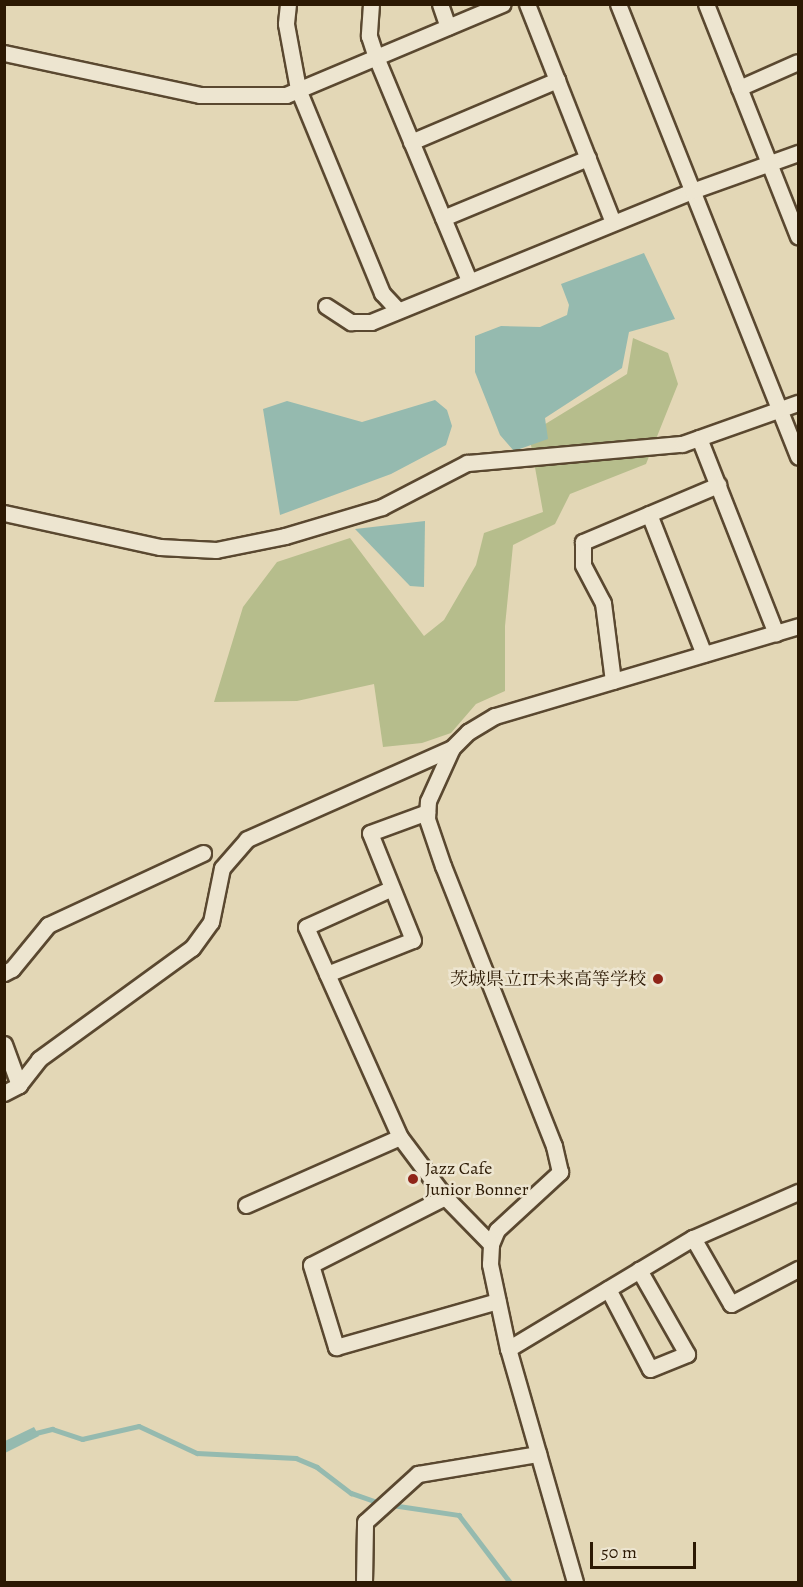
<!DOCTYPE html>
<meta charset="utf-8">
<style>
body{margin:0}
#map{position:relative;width:803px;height:1587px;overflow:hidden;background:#e3d7b6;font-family:Alegreya,"Noto Serif JP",serif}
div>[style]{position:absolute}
.green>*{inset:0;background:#b6bd8c}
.water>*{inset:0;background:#95baaf}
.stream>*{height:4.5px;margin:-2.25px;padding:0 2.25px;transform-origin:2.25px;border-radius:2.25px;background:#95baaf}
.roads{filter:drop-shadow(2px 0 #5a4830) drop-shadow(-2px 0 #5a4830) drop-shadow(0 2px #5a4830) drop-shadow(0 -2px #5a4830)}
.minor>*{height:15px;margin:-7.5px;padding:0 7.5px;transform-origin:7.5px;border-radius:7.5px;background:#ede5d0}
.dots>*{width:16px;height:16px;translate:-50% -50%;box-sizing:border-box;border:3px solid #ede5d0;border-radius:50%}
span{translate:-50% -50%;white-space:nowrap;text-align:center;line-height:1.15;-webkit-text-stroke:5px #ede5d0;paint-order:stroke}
.poi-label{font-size:18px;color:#2c1903}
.right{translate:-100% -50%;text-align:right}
.left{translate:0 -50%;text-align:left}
.frame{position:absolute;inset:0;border:6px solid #2c1903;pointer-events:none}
.scale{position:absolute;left:590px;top:1542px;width:106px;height:27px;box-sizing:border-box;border:3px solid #2c1903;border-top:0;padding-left:8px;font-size:18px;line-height:21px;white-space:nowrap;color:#2c1903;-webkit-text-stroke:4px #ede5d0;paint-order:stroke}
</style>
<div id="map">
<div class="green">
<i style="clip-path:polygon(633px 338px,668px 353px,678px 384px,646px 464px,570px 494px,555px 524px,513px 545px,505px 626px,505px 691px,476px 704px,451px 733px,422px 743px,383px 747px,374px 684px,297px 701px,214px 702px,243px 607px,277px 562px,350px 538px,424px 636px,444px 620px,476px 565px,484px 533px,543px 512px,529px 434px,627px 374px)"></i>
</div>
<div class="water">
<i style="clip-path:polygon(644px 253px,675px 319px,629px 332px,622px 368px,545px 418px,548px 439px,514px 451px,500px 435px,475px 372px,475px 336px,501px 326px,540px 327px,567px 315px,569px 305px,561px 284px)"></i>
<i style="clip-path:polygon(435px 400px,447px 410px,452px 426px,446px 445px,391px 474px,280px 515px,263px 409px,287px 401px,362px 422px)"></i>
<i style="clip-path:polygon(425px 521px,424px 587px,410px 586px,355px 529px)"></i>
<i style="clip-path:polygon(34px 1427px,39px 1436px,5px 1453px,5px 1441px)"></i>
</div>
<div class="stream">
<i style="left:32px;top:1434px;width:21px;rotate:-14deg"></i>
<i style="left:52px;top:1429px;width:32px;rotate:18deg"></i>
<i style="left:82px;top:1439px;width:58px;rotate:-12.8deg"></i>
<i style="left:139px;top:1426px;width:64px;rotate:25deg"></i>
<i style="left:197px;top:1453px;width:99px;rotate:2.9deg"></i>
<i style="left:296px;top:1458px;width:23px;rotate:23deg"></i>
<i style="left:317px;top:1467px;width:43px;rotate:37.4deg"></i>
<i style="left:351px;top:1493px;width:31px;rotate:19deg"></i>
<i style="left:392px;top:1505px;width:68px;rotate:8.5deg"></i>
<i style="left:459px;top:1515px;width:84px;rotate:52.7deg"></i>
</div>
<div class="roads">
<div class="minor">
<i style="left:288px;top:4px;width:20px;rotate:96deg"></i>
<i style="left:286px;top:24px;width:66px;rotate:79.5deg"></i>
<i style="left:298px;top:89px;width:221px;rotate:67.6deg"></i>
<i style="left:382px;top:293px;width:22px;rotate:47deg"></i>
<i style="left:371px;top:4px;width:32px;rotate:94deg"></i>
<i style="left:369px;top:36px;width:22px;rotate:72deg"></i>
<i style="left:376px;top:57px;width:242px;rotate:67.4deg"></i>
<i style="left:440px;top:4px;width:24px;rotate:71deg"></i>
<i style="left:527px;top:4px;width:234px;rotate:68.5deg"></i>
<i style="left:618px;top:4px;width:487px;rotate:68.3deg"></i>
<i style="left:706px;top:4px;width:250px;rotate:68.4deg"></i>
<i style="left:4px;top:53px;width:200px;rotate:12.1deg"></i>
<i style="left:200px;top:95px;width:86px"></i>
<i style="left:286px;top:95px;width:235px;rotate:-22.8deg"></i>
<i style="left:739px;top:88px;width:64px;rotate:-23.8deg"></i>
<i style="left:411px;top:142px;width:159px;rotate:-23deg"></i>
<i style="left:443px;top:218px;width:157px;rotate:-22.5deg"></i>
<i style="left:326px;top:306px;width:30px;rotate:33deg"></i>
<i style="left:351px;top:322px;width:20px"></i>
<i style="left:371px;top:322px;width:347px;rotate:-22.2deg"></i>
<i style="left:692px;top:191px;width:113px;rotate:-19.7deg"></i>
<i style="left:699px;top:438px;width:210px;rotate:68.5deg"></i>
<i style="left:4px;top:513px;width:160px;rotate:12.3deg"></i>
<i style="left:160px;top:547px;width:56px;rotate:3.1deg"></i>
<i style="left:216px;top:550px;width:70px;rotate:-11.5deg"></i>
<i style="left:285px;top:536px;width:101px;rotate:-16.6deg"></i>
<i style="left:382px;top:507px;width:96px;rotate:-27.4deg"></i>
<i style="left:467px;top:463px;width:216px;rotate:-5.1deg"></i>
<i style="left:682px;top:444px;width:123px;rotate:-19.5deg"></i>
<i style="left:649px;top:514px;width:150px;rotate:68.6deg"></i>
<i style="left:613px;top:681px;width:79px;rotate:-97.3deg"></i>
<i style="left:603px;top:603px;width:43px;rotate:-117.8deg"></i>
<i style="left:583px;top:565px;width:23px;rotate:-90deg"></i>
<i style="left:583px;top:542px;width:147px;rotate:-22.9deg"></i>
<i style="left:390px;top:889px;width:92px;rotate:155.7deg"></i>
<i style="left:306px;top:927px;width:230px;rotate:65.9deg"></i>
<i style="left:400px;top:1137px;width:75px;rotate:53.1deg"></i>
<i style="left:445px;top:1197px;width:66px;rotate:45.6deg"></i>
<i style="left:4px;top:973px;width:9px;rotate:-27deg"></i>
<i style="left:12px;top:969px;width:57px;rotate:-50.7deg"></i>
<i style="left:48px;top:925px;width:171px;rotate:-24.9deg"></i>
<i style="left:327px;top:974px;width:92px;rotate:-21.6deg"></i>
<i style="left:413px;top:940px;width:115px;rotate:-111.9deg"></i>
<i style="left:370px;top:833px;width:61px;rotate:-20.2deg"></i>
<i style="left:4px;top:1044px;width:44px;rotate:69.9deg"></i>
<i style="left:4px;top:1093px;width:17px;rotate:-28deg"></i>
<i style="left:19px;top:1085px;width:33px;rotate:-52deg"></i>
<i style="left:39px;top:1059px;width:189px;rotate:-36deg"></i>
<i style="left:192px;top:948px;width:32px;rotate:-54deg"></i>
<i style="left:211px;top:922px;width:55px;rotate:-78.5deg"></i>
<i style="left:222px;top:868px;width:38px;rotate:-49deg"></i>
<i style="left:247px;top:839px;width:224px;rotate:-23.9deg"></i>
<i style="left:445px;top:1197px;width:150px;rotate:153.1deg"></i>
<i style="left:311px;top:1265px;width:86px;rotate:73deg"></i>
<i style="left:336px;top:1347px;width:168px;rotate:-15.9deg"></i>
<i style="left:246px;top:1205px;width:168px;rotate:-23.8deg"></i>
<i style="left:693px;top:1238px;width:76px;rotate:60.1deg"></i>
<i style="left:731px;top:1304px;width:76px;rotate:-27.6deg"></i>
<i style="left:608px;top:1289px;width:90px;rotate:62.3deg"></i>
<i style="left:650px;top:1369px;width:40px;rotate:-22deg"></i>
<i style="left:687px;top:1354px;width:97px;rotate:-119.7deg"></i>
<i style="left:508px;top:1349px;width:216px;rotate:-31deg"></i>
<i style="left:693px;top:1238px;width:115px;rotate:-23.7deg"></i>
<i style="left:364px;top:1582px;width:60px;rotate:-89deg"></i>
<i style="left:365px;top:1522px;width:72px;rotate:-42.2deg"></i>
<i style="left:418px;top:1474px;width:122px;rotate:-9.5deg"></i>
<i style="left:575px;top:1582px;width:242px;rotate:-106deg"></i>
<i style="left:508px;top:1349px;width:87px;rotate:-102deg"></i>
<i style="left:490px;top:1264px;width:20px;rotate:-87deg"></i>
<i style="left:491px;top:1244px;width:15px;rotate:-67deg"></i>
<i style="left:497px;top:1230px;width:86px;rotate:-42.6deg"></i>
<i style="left:560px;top:1172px;width:27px;rotate:-103deg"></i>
<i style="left:554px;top:1146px;width:301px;rotate:-111.6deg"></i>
<i style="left:443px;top:866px;width:50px;rotate:-108.8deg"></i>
<i style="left:427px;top:819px;width:18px;rotate:-87deg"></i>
<i style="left:428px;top:801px;width:58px;rotate:-65.6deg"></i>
<i style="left:452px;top:748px;width:23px;rotate:-45deg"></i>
<i style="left:468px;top:732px;width:31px;rotate:-31deg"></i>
<i style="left:495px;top:716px;width:316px;rotate:-16.5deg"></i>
</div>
</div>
<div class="dots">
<i style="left:658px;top:979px;background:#8f2418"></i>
<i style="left:413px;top:1179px;background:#8f2418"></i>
</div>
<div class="poi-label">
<span class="right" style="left:646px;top:979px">茨城県立IT未来高等学校</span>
<span class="left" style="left:425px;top:1179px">Jazz Cafe<br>Junior Bonner</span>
</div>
<div class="frame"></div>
<div class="scale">50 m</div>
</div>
